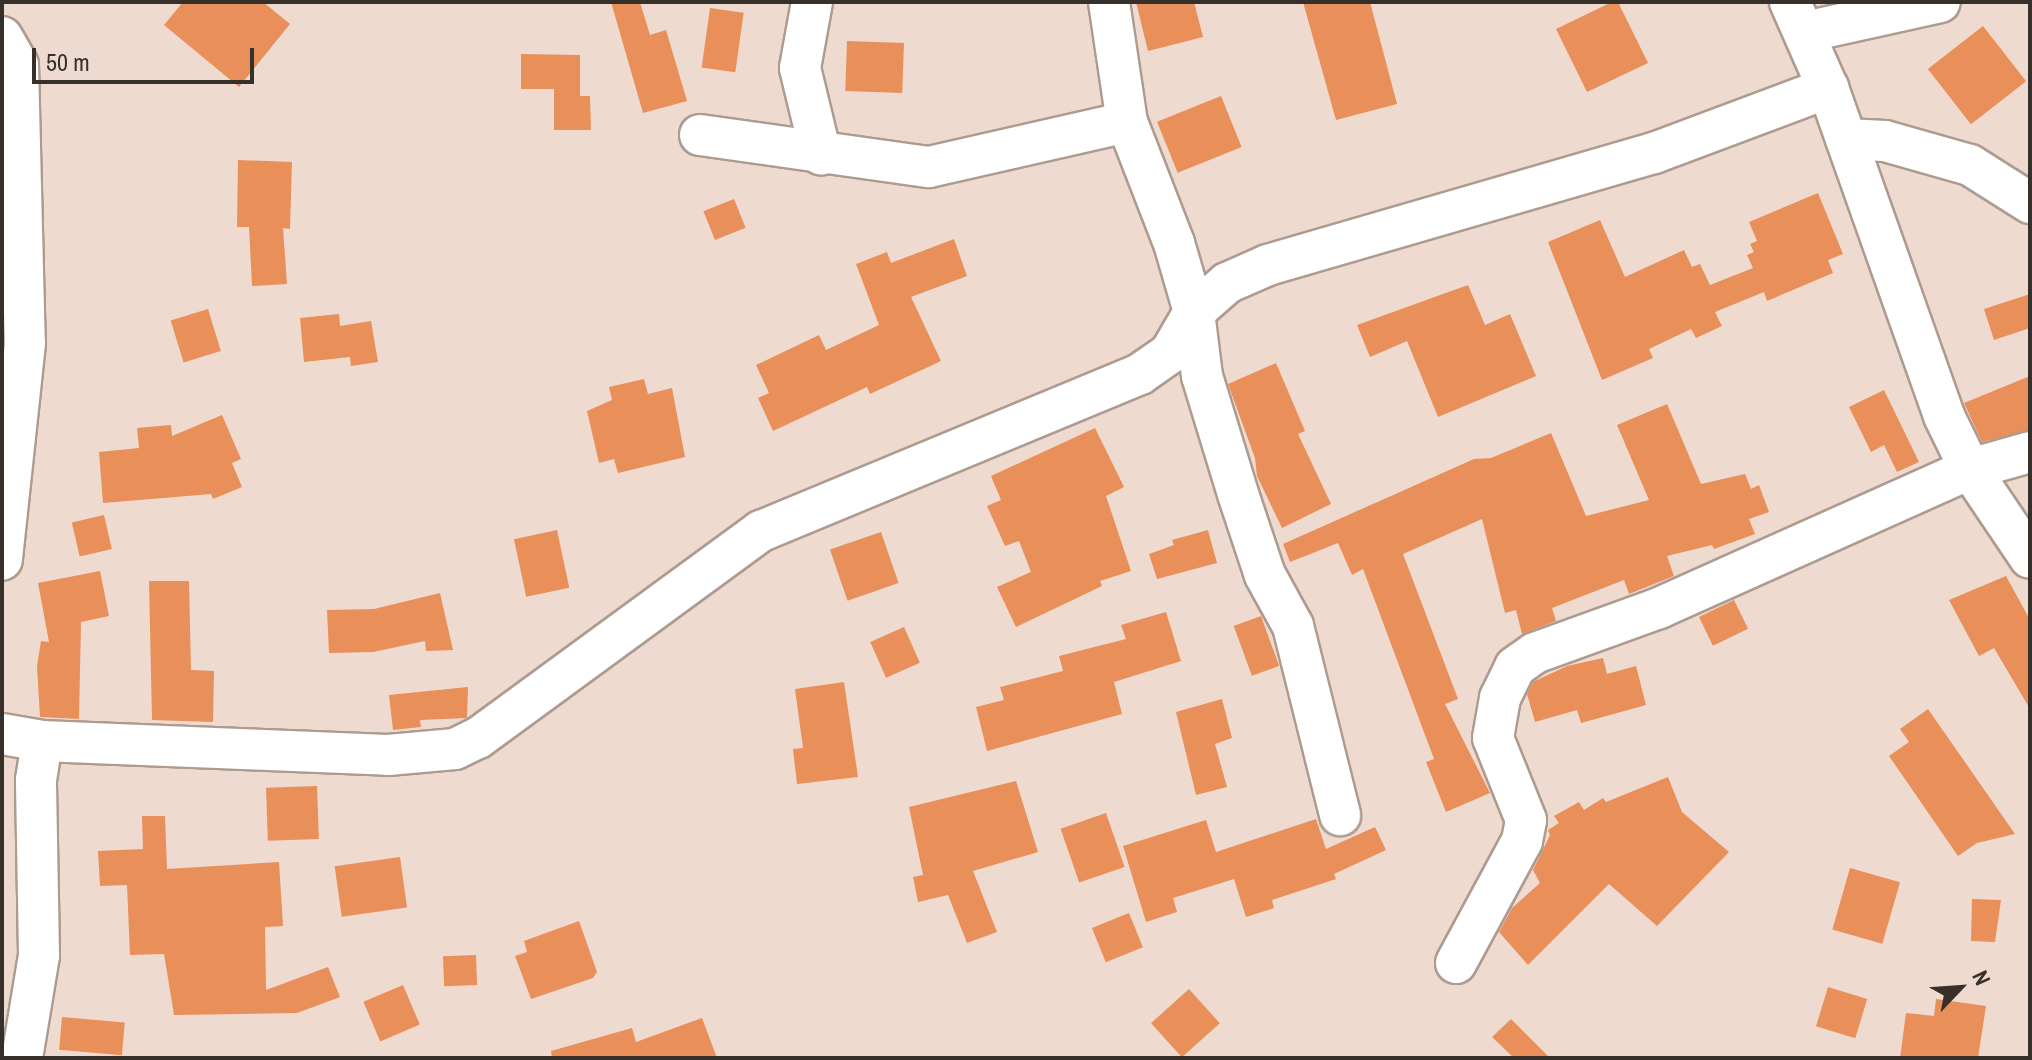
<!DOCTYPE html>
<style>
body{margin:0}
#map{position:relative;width:2032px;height:1060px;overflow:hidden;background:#eedacf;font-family:"Archivo Narrow",sans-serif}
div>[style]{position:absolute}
.building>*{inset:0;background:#e98f5a;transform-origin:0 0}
.roads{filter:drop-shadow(2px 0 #ae9b90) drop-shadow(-2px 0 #ae9b90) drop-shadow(0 2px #ae9b90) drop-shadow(0 -2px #ae9b90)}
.minor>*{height:40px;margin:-20px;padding:0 20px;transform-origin:20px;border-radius:20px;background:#fff}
span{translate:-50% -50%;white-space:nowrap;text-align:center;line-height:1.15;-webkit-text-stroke:7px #eedacf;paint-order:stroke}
.frame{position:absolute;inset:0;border:4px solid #362f2a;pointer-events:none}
.north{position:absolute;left:1920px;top:948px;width:80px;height:80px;-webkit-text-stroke:6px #eedacf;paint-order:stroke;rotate:65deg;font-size:22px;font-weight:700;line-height:32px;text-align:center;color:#362f2a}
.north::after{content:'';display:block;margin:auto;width:28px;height:36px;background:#362f2a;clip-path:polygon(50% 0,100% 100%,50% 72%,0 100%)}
.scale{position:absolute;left:32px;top:48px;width:222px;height:36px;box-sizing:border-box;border:4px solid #362f2a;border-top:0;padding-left:10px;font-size:24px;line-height:28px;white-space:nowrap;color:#362f2a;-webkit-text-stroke:6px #eedacf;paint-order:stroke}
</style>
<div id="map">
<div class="building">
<i style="clip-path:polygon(183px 2px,263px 2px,290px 24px,239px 87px,164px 25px)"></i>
<i style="clip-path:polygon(611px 2px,640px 2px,650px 35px,666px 30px,687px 101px,643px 113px)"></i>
<i style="clip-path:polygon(1136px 2px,1194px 2px,1203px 37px,1148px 51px)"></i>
<i style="clip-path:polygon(1303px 2px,1370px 2px,1397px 104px,1336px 120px)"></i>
<i style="clip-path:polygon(1612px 2px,1618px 2px,1648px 63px,1587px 92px,1556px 29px)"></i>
<i style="left:710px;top:8px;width:34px;height:60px;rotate:8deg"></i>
<i style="left:1983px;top:26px;width:70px;height:70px;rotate:52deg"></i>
<i style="left:847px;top:41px;width:57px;height:50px;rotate:2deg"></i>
<i style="clip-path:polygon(521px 54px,580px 55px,580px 96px,590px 96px,591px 130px,554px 130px,554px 89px,521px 89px)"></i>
<i style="left:1221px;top:96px;width:55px;height:69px;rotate:68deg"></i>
<i style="clip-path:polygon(238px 160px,292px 162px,290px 229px,283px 228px,287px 284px,252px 286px,249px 227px,237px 227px)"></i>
<i style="clip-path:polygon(1818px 193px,1843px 254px,1828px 260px,1833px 273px,1767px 301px,1764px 292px,1715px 312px,1722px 326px,1696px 338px,1691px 329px,1649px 349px,1653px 358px,1602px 380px,1548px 242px,1600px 220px,1625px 277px,1684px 250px,1692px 267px,1700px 264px,1710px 285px,1753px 268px,1747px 255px,1754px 252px,1750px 244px,1757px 241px,1749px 222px)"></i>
<i style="left:734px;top:199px;width:31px;height:33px;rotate:68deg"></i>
<i style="clip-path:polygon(954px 239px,967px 276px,911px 297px,941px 361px,870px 394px,867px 387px,773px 431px,758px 398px,769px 393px,756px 365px,819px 335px,826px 350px,879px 325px,856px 264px,887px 252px,891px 263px)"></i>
<i style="clip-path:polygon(1468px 285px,1485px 325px,1510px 314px,1536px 376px,1438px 417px,1407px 341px,1370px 357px,1357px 325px)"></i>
<i style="clip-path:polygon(2030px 294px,2030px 328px,1994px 340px,1984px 309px)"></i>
<i style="left:208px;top:309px;width:44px;height:39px;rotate:73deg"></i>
<i style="clip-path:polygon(339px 314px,340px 326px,371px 321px,378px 362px,351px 366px,350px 357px,304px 362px,300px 318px)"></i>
<i style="clip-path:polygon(1276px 363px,1305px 431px,1298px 434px,1331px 504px,1282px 528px,1257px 476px,1255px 458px,1228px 384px)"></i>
<i style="clip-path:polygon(2030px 376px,2030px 430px,1982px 442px,1964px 403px)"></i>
<i style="clip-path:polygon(644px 379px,648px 394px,672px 388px,685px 457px,618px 473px,614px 459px,599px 463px,587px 411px,612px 400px,609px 387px)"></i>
<i style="clip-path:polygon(1884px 390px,1919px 462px,1897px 472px,1884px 445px,1871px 452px,1849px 407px)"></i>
<i style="clip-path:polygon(1667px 404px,1701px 484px,1745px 474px,1751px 489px,1759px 485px,1769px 512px,1749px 519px,1755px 534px,1714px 549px,1712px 545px,1667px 556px,1674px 576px,1629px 594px,1624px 580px,1552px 608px,1556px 621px,1522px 634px,1516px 610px,1505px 613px,1482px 519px,1403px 554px,1458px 699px,1445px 704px,1490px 793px,1446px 812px,1426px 762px,1434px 759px,1363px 569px,1352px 575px,1338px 543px,1290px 562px,1283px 544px,1474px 459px,1491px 458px,1551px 433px,1586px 516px,1649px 500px,1617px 425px)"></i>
<i style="clip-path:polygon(222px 415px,241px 459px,232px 463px,242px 487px,213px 499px,211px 494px,103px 503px,99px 452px,139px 448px,137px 428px,171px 425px,172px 436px)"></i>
<i style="clip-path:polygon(1095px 428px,1124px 487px,1106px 496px,1131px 571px,1100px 581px,1102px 586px,1016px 627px,997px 587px,1031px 572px,1019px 541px,1005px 546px,987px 506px,1001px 500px,991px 476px)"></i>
<i style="left:104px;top:515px;width:35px;height:33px;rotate:77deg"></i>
<i style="left:557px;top:530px;width:59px;height:44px;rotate:78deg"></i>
<i style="clip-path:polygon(1208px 530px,1217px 563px,1157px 579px,1149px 554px,1174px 545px,1172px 540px)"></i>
<i style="left:881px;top:532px;width:54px;height:54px;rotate:71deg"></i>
<i style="clip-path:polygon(100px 571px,109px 616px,81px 622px,79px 719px,40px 717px,37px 666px,41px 641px,49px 642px,38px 583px)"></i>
<i style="clip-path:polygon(2006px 576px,2030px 620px,2030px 709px,1994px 648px,1979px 656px,1949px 600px)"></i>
<i style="clip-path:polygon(149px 581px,189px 581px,191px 670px,214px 671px,213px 722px,152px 720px)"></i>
<i style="clip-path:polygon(440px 593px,453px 650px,426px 651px,425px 641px,373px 652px,329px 653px,327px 610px,374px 609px)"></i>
<i style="left:1734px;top:600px;width:32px;height:39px;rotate:64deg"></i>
<i style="clip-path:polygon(1166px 612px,1181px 661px,1114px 682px,1122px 714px,987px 751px,976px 707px,1004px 700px,1000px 687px,1063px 671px,1059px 656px,1126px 639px,1121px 625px)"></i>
<i style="left:1261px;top:616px;width:53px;height:29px;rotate:70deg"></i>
<i style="left:904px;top:627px;width:39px;height:37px;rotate:66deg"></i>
<i style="clip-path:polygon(1603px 658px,1607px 674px,1636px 666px,1646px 705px,1581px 723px,1577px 710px,1535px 722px,1527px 694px,1533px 682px,1567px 666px)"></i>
<i style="clip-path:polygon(844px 682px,858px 777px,797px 784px,793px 749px,803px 748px,795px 689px)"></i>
<i style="clip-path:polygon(468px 687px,467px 718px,420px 720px,421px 727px,393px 730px,389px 695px)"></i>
<i style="clip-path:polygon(1222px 699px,1232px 738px,1215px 744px,1227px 787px,1196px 795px,1176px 712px)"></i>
<i style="clip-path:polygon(1928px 709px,2015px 834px,1977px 843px,1958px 856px,1889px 756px,1909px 742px,1900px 729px)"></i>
<i style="clip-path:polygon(1668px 777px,1682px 812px,1729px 852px,1657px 926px,1609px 884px,1528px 965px,1499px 932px,1512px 908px,1540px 883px,1533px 870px,1550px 835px,1548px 830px,1559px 823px,1554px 816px,1579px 802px,1584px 810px,1603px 798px,1606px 802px)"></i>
<i style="clip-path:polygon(1016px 781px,1038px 852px,973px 871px,997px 932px,967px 943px,948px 895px,918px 902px,913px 877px,923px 875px,909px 807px)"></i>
<i style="left:317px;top:786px;width:53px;height:51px;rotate:88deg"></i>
<i style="left:1106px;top:813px;width:57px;height:48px;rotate:71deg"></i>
<i style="clip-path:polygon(142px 816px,165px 816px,167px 869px,279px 862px,283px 926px,265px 927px,266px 990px,328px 967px,340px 997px,297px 1013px,174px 1015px,164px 954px,130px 955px,127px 885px,100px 886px,98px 851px,143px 849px)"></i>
<i style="clip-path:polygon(1316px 819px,1326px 849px,1375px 827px,1386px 850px,1334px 874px,1336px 879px,1272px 900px,1274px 908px,1246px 917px,1234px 879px,1173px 898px,1177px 912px,1146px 922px,1123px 846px,1206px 820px,1216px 852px)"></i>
<i style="left:400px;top:857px;width:51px;height:66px;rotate:82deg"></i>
<i style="left:1850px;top:868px;width:52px;height:64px;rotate:16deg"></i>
<i style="clip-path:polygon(1972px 899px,2001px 900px,1995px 942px,1971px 941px)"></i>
<i style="left:1129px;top:913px;width:37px;height:40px;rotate:68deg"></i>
<i style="clip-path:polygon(579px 921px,597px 972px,593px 978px,531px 999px,515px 956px,527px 952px,524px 941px)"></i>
<i style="left:476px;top:955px;width:30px;height:33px;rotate:88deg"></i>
<i style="left:403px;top:985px;width:43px;height:43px;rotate:67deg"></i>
<i style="left:1828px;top:987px;width:41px;height:41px;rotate:17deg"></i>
<i style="left:1189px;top:989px;width:46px;height:51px;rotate:48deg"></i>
<i style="clip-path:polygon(1936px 999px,1986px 1006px,1978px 1058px,1900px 1058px,1906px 1013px,1934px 1016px)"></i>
<i style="left:62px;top:1017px;width:63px;height:33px;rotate:5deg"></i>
<i style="clip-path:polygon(702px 1018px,717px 1058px,552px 1058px,551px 1051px,632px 1028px,636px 1042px)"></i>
<i style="clip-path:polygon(1511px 1019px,1550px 1058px,1514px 1058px,1492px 1037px)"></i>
</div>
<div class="roads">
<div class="minor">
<i style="left:812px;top:2px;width:67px;rotate:100.3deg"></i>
<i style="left:800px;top:68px;width:89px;rotate:76.4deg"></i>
<i style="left:1109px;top:2px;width:121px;rotate:81.5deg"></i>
<i style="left:1127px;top:122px;width:130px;rotate:68.8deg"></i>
<i style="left:1174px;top:243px;width:72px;rotate:73.8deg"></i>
<i style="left:1194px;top:312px;width:64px;rotate:82.9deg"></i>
<i style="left:1202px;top:376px;width:123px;rotate:73deg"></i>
<i style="left:1238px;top:494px;width:85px;rotate:71.6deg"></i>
<i style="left:1265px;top:575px;width:58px;rotate:61.2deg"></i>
<i style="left:1293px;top:626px;width:195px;rotate:76deg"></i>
<i style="left:1790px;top:2px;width:94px;rotate:66.2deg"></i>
<i style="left:1828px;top:88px;width:348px;rotate:70.5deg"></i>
<i style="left:1944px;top:416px;width:59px;rotate:63.9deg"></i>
<i style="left:1970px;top:469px;width:107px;rotate:56deg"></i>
<i style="left:1805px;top:32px;width:138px;rotate:-12.5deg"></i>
<i style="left:2px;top:37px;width:32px;rotate:60deg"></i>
<i style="left:18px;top:65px;width:278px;rotate:88.6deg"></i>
<i style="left:25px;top:343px;width:218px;rotate:96.1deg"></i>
<i style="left:700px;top:135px;width:231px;rotate:8deg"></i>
<i style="left:929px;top:167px;width:203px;rotate:-12.8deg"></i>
<i style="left:1846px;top:139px;width:39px;rotate:3deg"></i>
<i style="left:1885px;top:141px;width:88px;rotate:15.8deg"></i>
<i style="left:1970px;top:165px;width:71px;rotate:32.3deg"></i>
<i style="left:2px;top:734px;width:41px;rotate:9.9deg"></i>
<i style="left:42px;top:741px;width:346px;rotate:2.3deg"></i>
<i style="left:388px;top:755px;width:67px;rotate:-5.1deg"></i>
<i style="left:455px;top:749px;width:25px;rotate:-26deg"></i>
<i style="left:478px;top:738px;width:351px;rotate:-36.2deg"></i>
<i style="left:761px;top:531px;width:410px;rotate:-22.5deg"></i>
<i style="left:1140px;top:374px;width:37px;rotate:-35deg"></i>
<i style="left:1170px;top:353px;width:48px;rotate:-59.7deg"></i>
<i style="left:1194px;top:312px;width:44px;rotate:-41.3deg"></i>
<i style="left:1227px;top:283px;width:45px;rotate:-23.7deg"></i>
<i style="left:1268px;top:265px;width:402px;rotate:-16.2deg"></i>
<i style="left:1654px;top:153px;width:186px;rotate:-20.5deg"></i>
<i style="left:1456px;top:963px;width:139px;rotate:-61.6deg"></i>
<i style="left:1522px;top:841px;width:21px;rotate:-79deg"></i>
<i style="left:1526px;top:820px;width:88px;rotate:-111.9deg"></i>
<i style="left:1493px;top:738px;width:41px;rotate:-80.1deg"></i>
<i style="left:1500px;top:698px;width:34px;rotate:-64deg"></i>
<i style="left:1515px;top:667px;width:24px;rotate:-35deg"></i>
<i style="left:1535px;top:653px;width:132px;rotate:-19.9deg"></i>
<i style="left:1659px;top:608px;width:341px;rotate:-24.1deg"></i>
<i style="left:1970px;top:469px;width:62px;rotate:-15.8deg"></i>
<i style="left:22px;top:1058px;width:104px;rotate:-80.6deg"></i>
<i style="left:39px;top:955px;width:175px;rotate:-91deg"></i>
<i style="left:36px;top:780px;width:39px;rotate:-81deg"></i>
</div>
</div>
<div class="frame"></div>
<div class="north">N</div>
<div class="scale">50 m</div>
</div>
